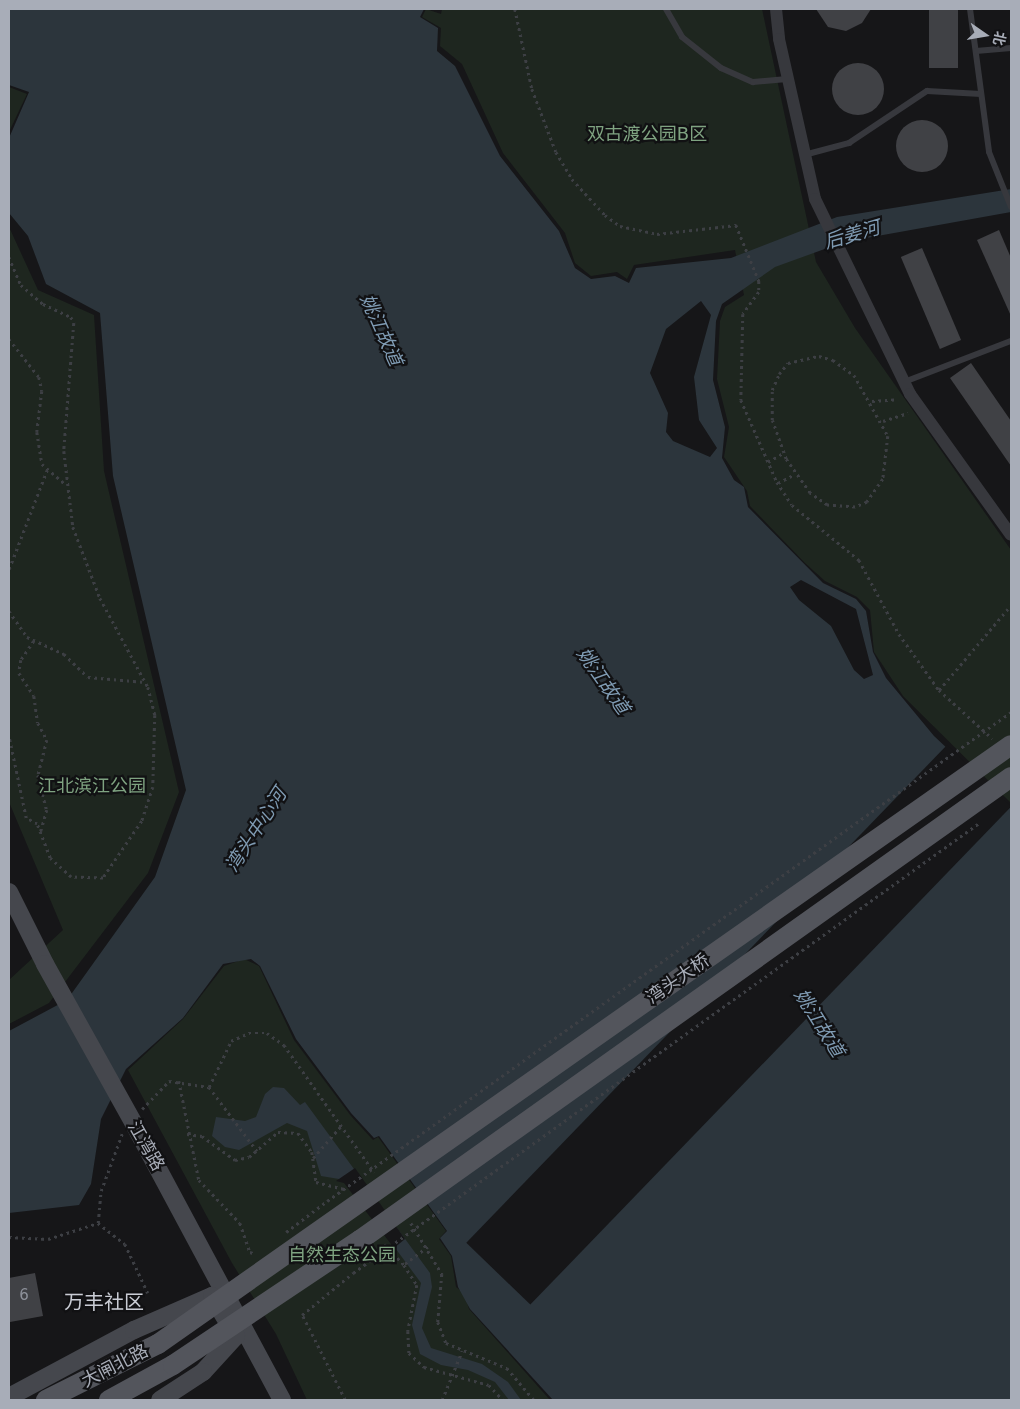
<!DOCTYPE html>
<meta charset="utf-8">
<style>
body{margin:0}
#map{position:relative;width:1020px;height:1409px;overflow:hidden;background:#161618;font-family:"DejaVu Sans","Noto Sans SC",sans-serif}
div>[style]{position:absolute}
.green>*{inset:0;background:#1e261f}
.water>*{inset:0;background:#2c353c}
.pier>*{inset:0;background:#161618;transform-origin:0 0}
.building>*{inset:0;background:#404145;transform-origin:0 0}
.round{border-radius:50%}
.path>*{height:2.5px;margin-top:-1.25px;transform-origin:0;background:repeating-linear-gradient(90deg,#3d3f44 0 2.5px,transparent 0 6.5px)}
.lane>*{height:6px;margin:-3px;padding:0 3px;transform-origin:3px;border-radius:3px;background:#37383d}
.street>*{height:12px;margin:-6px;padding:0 6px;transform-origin:6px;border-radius:6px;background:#37383d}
.secondary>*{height:18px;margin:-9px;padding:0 9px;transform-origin:9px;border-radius:9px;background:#45474d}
.primary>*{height:20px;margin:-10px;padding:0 10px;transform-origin:10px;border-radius:10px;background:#53555c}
.path-bridge>*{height:2.5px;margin-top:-1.25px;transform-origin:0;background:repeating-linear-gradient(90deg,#3d3f44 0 2.5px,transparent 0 6.5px)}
.secondary-bridge>*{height:18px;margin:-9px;padding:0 9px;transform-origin:9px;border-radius:9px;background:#45474d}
.primary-bridge>*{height:20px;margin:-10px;padding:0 10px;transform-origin:10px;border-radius:10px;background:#53555c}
span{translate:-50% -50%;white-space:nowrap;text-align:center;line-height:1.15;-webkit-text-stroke:4.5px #111113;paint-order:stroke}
.number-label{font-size:15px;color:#8e929b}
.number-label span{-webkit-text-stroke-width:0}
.park-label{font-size:18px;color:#7fa381}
.street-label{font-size:18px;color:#a8adb8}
.water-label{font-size:19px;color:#7f9bb3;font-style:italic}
.quarter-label{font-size:20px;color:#c9ccd4}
.frame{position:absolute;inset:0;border:10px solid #a8adb8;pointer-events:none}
.north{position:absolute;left:960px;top:10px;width:50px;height:50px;-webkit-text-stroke:4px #111113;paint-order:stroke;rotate:103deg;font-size:14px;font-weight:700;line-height:20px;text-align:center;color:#a8adb8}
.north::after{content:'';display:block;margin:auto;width:18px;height:22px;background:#a8adb8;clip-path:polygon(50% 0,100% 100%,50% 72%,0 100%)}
</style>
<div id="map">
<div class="green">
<i style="clip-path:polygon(426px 9px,441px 14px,442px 9px,762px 9px,816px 262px,855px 328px,1011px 550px,1011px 803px,903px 696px,874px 652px,870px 610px,857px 597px,825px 581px,805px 563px,750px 506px,747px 491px,724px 457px,729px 427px,717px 379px,720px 321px,725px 307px,744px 295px,735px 250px,634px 265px,627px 279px,617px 272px,591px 276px,575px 263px,565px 233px,503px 153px,462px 64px,440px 46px,441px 28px,422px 17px)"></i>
<i style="clip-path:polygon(9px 87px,27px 94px,9px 132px)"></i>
<i style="clip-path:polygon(9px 227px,38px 290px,94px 315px,104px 471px,179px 792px,148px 873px,49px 1003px,9px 1024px,9px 980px,63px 930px,9px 802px)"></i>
<i style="clip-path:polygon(244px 959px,259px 966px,294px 1040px,351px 1116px,373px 1140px,378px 1137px,446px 1231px,439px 1239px,451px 1256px,456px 1287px,464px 1293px,469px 1309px,550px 1400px,307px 1400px,276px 1334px,232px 1263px,128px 1070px,183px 1019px,224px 966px)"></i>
</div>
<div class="water">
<i style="clip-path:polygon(evenodd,9px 9px,424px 9px,420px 17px,438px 28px,437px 51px,455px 66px,500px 156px,559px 231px,575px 268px,591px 279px,615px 276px,629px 283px,636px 268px,731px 258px,837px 217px,1011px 189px,1011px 212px,844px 242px,775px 267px,722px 304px,716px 321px,713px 380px,725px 427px,722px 458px,734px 480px,744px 487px,748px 507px,823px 583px,856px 599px,866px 611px,873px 652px,886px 678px,934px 736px,1011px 808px,1011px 1400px,553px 1400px,470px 1309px,458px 1287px,452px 1256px,440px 1238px,447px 1231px,379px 1136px,374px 1138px,351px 1113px,296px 1039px,260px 966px,251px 959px,223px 964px,183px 1018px,126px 1069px,101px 1119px,91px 1184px,79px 1205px,9px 1213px,9px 1031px,67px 1000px,155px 877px,186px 790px,113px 476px,100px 313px,46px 284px,28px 236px,9px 213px,9px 138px,29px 92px,9px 85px,9px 9px,701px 301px,711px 315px,694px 377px,699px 420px,717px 448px,710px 457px,673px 441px,666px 432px,668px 413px,650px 373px,666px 329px,701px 301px,9px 9px,801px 580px,856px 609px,873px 675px,864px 679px,854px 670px,831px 626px,799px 600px,790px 587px,801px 580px)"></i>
<i style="clip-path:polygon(273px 1087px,284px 1088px,300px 1105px,305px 1102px,430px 1273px,432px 1287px,422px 1328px,431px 1348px,482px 1364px,508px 1382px,521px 1400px,509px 1400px,495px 1382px,468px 1370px,441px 1365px,420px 1354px,412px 1325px,421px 1283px,345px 1180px,321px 1176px,307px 1131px,287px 1123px,239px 1150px,225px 1147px,212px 1136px,216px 1117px,245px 1121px,256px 1117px,265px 1094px)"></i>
</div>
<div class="pier">
<i style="left:947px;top:745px;width:89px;height:692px;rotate:44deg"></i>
<i style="clip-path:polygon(355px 1168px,405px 1239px,394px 1248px,344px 1183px,336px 1181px)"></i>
</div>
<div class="building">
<i style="clip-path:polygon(816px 9px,871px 9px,862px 23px,846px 31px,828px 27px)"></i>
<i style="left:929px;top:9px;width:29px;height:59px"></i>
<i class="round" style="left:832px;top:63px;width:52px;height:52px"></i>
<i class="round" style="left:896px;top:120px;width:52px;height:52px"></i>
<i style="clip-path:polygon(999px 230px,1011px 258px,1011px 316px,977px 240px)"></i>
<i style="left:922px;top:248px;width:100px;height:23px;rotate:67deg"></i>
<i style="clip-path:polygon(971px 363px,1011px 421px,1011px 466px,950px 378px)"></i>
<i style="clip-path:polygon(35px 1273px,43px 1316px,10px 1322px,9px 1278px)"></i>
</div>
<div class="path">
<i style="left:515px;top:9px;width:82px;rotate:78deg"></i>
<i style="left:532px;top:89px;width:67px;rotate:69.1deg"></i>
<i style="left:556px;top:152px;width:31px;rotate:59deg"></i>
<i style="left:572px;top:179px;width:49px;rotate:47.5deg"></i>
<i style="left:605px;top:215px;width:19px;rotate:36deg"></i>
<i style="left:620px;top:226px;width:38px;rotate:12deg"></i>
<i style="left:657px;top:234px;width:80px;rotate:-6.5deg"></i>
<i style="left:736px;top:225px;width:61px;rotate:67.7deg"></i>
<i style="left:759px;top:281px;width:11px;rotate:90deg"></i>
<i style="left:759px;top:292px;width:27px;rotate:126deg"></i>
<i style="left:743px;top:314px;width:86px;rotate:91.3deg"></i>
<i style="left:741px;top:400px;width:90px;rotate:66.3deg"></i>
<i style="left:777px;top:482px;width:27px;rotate:57deg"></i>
<i style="left:792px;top:505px;width:87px;rotate:39.4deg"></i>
<i style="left:859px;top:560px;width:84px;rotate:61.6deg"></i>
<i style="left:899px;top:634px;width:69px;rotate:54.5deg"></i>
<i style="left:939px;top:690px;width:72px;rotate:42.2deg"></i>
<i style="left:9px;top:257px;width:30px;rotate:67deg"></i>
<i style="left:21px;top:285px;width:29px;rotate:41deg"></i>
<i style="left:43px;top:304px;width:31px;rotate:25deg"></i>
<i style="left:71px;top:317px;width:7px;rotate:63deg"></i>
<i style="left:74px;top:323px;width:128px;rotate:94.5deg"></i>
<i style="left:64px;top:451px;width:77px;rotate:83.2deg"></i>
<i style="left:73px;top:527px;width:76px;rotate:69.2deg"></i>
<i style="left:100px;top:598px;width:101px;rotate:61.7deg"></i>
<i style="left:148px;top:687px;width:29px;rotate:76deg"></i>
<i style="left:155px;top:715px;width:72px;rotate:91.6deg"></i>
<i style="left:153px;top:787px;width:36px;rotate:108deg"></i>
<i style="left:142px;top:821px;width:69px;rotate:124.4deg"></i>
<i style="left:103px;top:878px;width:32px;rotate:-178deg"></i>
<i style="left:71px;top:877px;width:28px;rotate:-138deg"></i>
<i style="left:50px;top:858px;width:36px;rotate:-111deg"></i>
<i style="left:37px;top:824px;width:13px;rotate:-151deg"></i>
<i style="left:26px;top:818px;width:83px;rotate:-101.9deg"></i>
<i style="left:9px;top:339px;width:48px;rotate:51.7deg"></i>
<i style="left:39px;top:377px;width:14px;rotate:78deg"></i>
<i style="left:42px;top:391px;width:41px;rotate:97deg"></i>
<i style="left:37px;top:432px;width:32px;rotate:81deg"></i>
<i style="left:42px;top:464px;width:32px;rotate:41deg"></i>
<i style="left:819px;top:356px;width:15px;rotate:16deg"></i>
<i style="left:833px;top:360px;width:26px;rotate:36deg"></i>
<i style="left:854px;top:375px;width:70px;rotate:60.9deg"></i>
<i style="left:888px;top:436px;width:43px;rotate:96.6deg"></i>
<i style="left:883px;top:479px;width:28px;rotate:125deg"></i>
<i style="left:867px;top:502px;width:13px;rotate:157deg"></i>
<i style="left:855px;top:507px;width:28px;rotate:-176deg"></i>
<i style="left:827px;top:505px;width:21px;rotate:-145deg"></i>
<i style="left:810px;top:493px;width:42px;rotate:-125.2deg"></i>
<i style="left:786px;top:459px;width:41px;rotate:-109.7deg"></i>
<i style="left:772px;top:420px;width:30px;rotate:-90deg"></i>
<i style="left:772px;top:390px;width:17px;rotate:-66deg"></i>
<i style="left:779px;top:374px;width:14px;rotate:-51deg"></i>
<i style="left:788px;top:363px;width:32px;rotate:-13deg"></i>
<i style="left:872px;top:401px;width:26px;rotate:-4deg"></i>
<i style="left:883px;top:421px;width:26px;rotate:-18deg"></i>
<i style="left:768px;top:462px;width:17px;rotate:-31deg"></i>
<i style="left:778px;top:483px;width:19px;rotate:-28deg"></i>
<i style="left:9px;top:569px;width:106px;rotate:-69deg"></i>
<i style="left:9px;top:611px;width:32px;rotate:55deg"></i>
<i style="left:27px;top:637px;width:41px;rotate:24.7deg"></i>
<i style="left:64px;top:654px;width:33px;rotate:44deg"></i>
<i style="left:88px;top:677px;width:57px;rotate:5deg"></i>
<i style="left:34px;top:641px;width:23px;rotate:124deg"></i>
<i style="left:21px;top:660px;width:13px;rotate:99deg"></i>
<i style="left:19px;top:673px;width:27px;rotate:57deg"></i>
<i style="left:34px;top:696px;width:27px;rotate:82deg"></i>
<i style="left:38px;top:723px;width:19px;rotate:62deg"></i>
<i style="left:47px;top:740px;width:36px;rotate:104deg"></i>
<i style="left:38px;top:775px;width:36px;rotate:76deg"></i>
<i style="left:47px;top:810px;width:22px;rotate:106deg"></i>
<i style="left:939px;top:690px;width:111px;rotate:-49.7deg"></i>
<i style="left:179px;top:1081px;width:101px;rotate:78.6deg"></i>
<i style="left:199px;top:1180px;width:59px;rotate:46.4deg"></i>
<i style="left:240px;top:1223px;width:31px;rotate:71deg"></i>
<i style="left:250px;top:1252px;width:6px;rotate:18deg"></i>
<i style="left:209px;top:1087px;width:80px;rotate:53.1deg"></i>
<i style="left:142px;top:1109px;width:39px;rotate:-46deg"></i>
<i style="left:169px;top:1081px;width:40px;rotate:8.5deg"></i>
<i style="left:209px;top:1087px;width:51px;rotate:-64.4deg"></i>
<i style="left:231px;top:1041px;width:20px;rotate:-24deg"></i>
<i style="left:249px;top:1033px;width:18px"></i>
<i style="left:267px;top:1033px;width:21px;rotate:35deg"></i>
<i style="left:284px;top:1045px;width:156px;rotate:54.7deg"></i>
<i style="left:187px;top:1134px;width:15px;rotate:8deg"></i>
<i style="left:202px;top:1136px;width:41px;rotate:36deg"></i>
<i style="left:235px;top:1160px;width:14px;rotate:-12deg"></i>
<i style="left:249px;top:1157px;width:38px;rotate:-41deg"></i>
<i style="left:278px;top:1132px;width:20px;rotate:3deg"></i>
<i style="left:298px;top:1133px;width:24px;rotate:54deg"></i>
<i style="left:312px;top:1152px;width:30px;rotate:82deg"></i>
<i style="left:316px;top:1182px;width:32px;rotate:14deg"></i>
<i style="left:313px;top:1158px;width:43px;rotate:-48.8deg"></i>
<i style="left:98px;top:1223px;width:32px;rotate:-85deg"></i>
<i style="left:101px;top:1191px;width:61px;rotate:-69.8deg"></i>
<i style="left:411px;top:1223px;width:60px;rotate:58.7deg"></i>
<i style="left:442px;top:1274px;width:48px;rotate:94.8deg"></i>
<i style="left:438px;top:1322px;width:22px;rotate:69deg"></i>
<i style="left:446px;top:1343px;width:66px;rotate:22.3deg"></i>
<i style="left:507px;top:1368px;width:42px;rotate:49.8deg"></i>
<i style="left:286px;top:1232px;width:51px;rotate:-37.1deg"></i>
<i style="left:9px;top:1237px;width:39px;rotate:3deg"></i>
<i style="left:48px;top:1239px;width:52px;rotate:-17.7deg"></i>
<i style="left:98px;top:1223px;width:34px;rotate:38deg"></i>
<i style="left:125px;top:1244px;width:54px;rotate:64.9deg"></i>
<i style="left:384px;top:1244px;width:29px;rotate:46deg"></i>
<i style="left:428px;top:1247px;width:30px;rotate:143deg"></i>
<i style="left:404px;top:1265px;width:24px;rotate:57deg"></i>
<i style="left:417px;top:1285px;width:47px;rotate:101.1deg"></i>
<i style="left:408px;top:1331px;width:22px;rotate:87deg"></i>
<i style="left:409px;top:1353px;width:21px;rotate:43deg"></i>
<i style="left:424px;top:1367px;width:67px;rotate:15.5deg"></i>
<i style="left:489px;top:1385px;width:21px;rotate:47deg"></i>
<i style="left:345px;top:1400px;width:95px;rotate:-116.8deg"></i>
<i style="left:302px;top:1315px;width:66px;rotate:-39.5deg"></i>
<i style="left:442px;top:1400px;width:53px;rotate:-67.8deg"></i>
</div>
<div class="lane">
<i style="left:666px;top:9px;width:32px;rotate:60deg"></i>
<i style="left:682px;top:37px;width:50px;rotate:38.5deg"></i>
<i style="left:721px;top:68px;width:35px;rotate:24deg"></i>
<i style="left:753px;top:82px;width:34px;rotate:-5deg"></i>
<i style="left:970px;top:9px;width:144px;rotate:82.4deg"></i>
<i style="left:989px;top:152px;width:59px;rotate:68.2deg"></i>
<i style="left:976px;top:51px;width:35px;rotate:-5deg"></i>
<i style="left:804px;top:155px;width:47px;rotate:-14.9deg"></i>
<i style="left:849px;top:143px;width:94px;rotate:-33.7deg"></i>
<i style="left:927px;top:91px;width:54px;rotate:3.2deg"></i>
<i style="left:904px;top:382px;width:115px;rotate:-21deg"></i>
</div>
<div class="street">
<i style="left:776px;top:9px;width:30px;rotate:84deg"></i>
<i style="left:779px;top:39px;width:164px;rotate:77.3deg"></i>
<i style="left:815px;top:199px;width:217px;rotate:64deg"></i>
<i style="left:910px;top:394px;width:173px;rotate:54.4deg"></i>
</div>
<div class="secondary">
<i style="left:9px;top:892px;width:80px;rotate:63.4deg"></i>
<i style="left:134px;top:1124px;width:313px;rotate:61.8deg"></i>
<i style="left:9px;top:1397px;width:142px;rotate:-28.2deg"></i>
<i style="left:134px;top:1330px;width:85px;rotate:-23.6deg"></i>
<i style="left:212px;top:1296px;width:47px;rotate:59deg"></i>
<i style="left:236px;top:1336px;width:49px;rotate:132.5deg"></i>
<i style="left:203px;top:1372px;width:51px;rotate:146.9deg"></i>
</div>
<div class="primary">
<i style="left:46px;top:1400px;width:125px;rotate:-26.6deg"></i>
<i style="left:109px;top:1400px;width:73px;rotate:-28.7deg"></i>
</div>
<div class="path-bridge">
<i style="left:327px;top:1201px;width:841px;rotate:-35.56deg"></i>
<i style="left:353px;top:1273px;width:771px;rotate:-35.71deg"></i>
</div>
<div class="secondary-bridge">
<i style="left:45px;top:964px;width:183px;rotate:60.9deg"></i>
</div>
<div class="primary-bridge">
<i style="left:158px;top:1344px;width:1042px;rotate:-35.08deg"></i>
<i style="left:173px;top:1365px;width:225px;rotate:-33.8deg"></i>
<i style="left:360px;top:1240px;width:799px;rotate:-35.42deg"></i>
</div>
<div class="number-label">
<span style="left:24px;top:1296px">6</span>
</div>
<div class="park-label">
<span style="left:647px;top:134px">双古渡公园B区</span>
<span style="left:92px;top:786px">江北滨江公园</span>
<span style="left:342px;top:1255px">自然生态公园</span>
</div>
<div class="street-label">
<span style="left:678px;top:979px;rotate:-35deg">湾头大桥</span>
<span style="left:146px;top:1146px;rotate:60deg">江湾路</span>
<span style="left:115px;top:1366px;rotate:-27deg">大闸北路</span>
</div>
<div class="water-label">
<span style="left:852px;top:235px;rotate:-16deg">后姜河</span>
<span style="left:381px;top:330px;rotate:66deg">姚江故道</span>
<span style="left:603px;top:681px;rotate:55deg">姚江故道</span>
<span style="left:256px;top:830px;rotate:-57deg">湾头中心河</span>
<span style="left:819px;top:1023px;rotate:58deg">姚江故道</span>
</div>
<div class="quarter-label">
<span style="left:104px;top:1302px">万丰社区</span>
</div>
<div class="frame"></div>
<div class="north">北</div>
</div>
